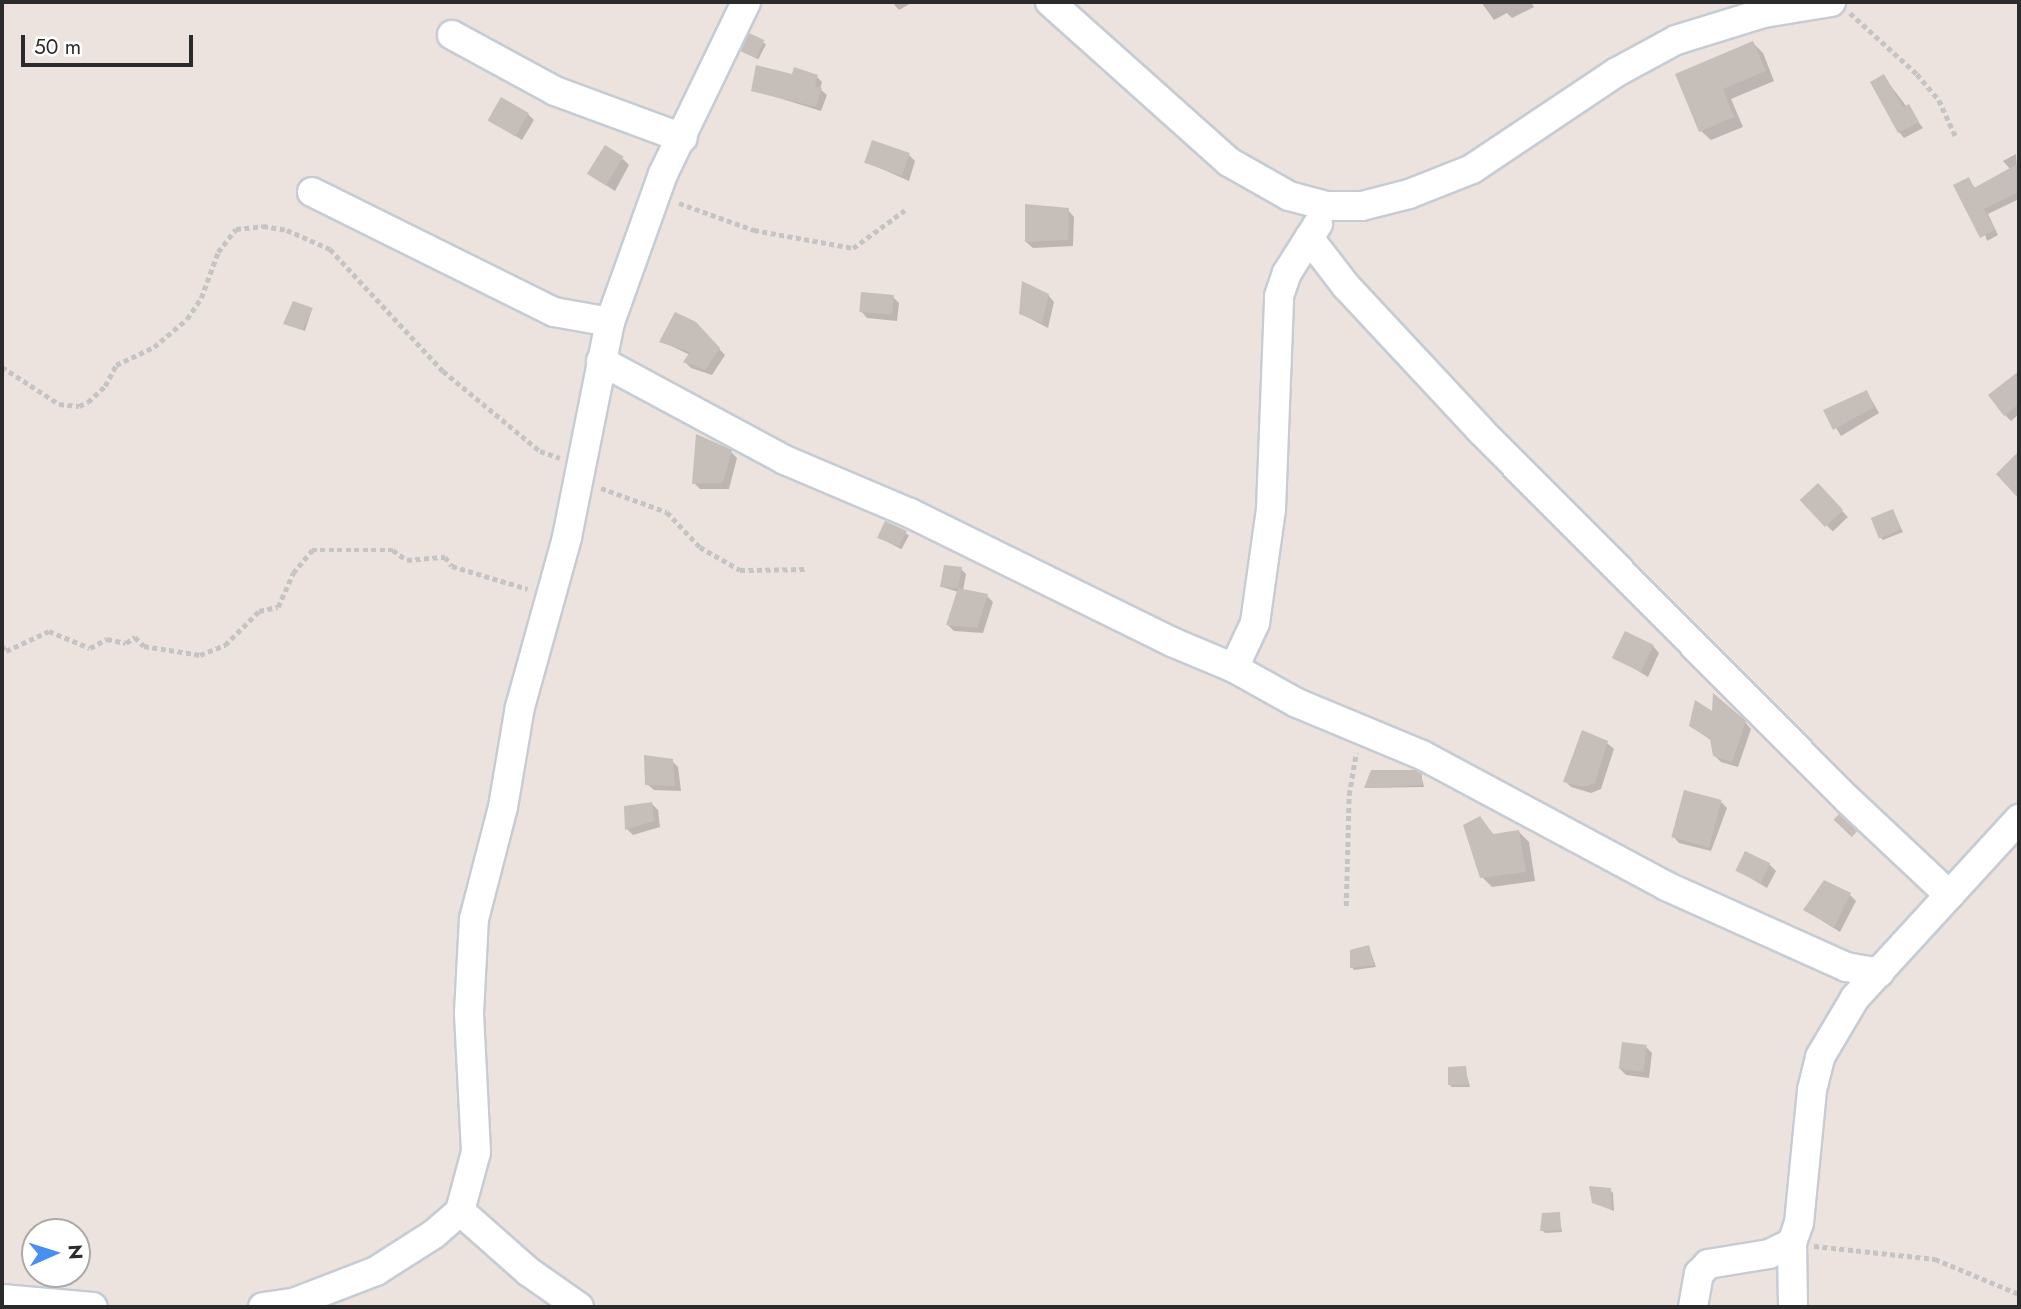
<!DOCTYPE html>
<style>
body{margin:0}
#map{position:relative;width:2021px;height:1309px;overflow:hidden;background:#ece3de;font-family:Jost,sans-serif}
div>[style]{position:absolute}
.shadow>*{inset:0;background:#0003;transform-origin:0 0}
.building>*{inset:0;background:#c5beb9;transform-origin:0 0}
.path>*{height:4.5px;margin-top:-2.25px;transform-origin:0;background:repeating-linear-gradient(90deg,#c4c4c4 0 5px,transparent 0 8.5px)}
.roads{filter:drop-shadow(2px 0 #c6ccd4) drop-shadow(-2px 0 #c6ccd4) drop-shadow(0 2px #c6ccd4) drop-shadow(0 -2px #c6ccd4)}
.minor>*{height:28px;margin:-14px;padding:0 14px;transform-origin:14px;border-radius:14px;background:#fff}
span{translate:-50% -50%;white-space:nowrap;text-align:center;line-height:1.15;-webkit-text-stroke:6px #fff;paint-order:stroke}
.frame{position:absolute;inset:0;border:4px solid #2b2b2b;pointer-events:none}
.north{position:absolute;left:21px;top:1218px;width:70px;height:70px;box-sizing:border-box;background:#fff;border:2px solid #aaa;border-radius:50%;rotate:87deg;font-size:19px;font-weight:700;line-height:28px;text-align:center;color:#2b2b2b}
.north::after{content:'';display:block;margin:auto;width:24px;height:32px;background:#4890ef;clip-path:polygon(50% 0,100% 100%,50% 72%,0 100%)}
.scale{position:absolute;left:21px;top:35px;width:172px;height:32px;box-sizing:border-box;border:4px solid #2b2b2b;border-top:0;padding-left:9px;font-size:21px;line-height:24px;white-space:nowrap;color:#2b2b2b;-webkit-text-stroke:5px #fff;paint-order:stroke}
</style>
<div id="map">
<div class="shadow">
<i style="clip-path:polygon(892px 2px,913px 2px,899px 10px)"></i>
<i style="clip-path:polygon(1481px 2px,1531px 2px,1534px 7px,1512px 18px,1507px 13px,1494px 20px)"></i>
<i style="left:750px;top:36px;width:18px;height:17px;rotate:27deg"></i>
<i style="clip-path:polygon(1753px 43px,1763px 53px,1774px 81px,1731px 99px,1743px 127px,1711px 140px,1701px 131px,1678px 75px)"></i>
<i style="clip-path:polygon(794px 76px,817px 77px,822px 82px,820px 89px,827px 95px,821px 111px,753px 90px)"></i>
<i style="clip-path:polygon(1884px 77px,1923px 128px,1904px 138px,1899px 132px)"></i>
<i style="clip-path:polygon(528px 114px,534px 120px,522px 140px,488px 119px)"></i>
<i style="clip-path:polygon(2016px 154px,2019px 199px,1988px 214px,1998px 235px,1987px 241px,1968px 179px,1976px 189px,2011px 170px,2003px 161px)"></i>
<i style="clip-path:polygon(909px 155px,915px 161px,909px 181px,866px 162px)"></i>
<i style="clip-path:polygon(623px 159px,629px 165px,615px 191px,590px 175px)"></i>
<i style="clip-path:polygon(1068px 210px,1074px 217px,1073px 246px,1033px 248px,1026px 242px)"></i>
<i style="clip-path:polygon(1048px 295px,1054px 302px,1048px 328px,1021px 314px)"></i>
<i style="clip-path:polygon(893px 297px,899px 303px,897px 321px,867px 318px,861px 311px)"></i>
<i style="clip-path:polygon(312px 309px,305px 331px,285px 323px)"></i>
<i style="clip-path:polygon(695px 324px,725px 355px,712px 375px,691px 368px,685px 362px,690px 355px,661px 341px)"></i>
<i style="clip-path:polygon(2013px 378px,2019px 385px,2019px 414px,2011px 421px,2005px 415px)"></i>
<i style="clip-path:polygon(1867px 392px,1879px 413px,1841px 436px,1825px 410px)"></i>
<i style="clip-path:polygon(731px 452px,737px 458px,729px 489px,700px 489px,694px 483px)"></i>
<i style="left:1818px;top:486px;width:43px;height:21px;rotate:46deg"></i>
<i style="clip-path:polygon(1893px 511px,1903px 532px,1883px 540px,1881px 538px)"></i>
<i style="left:886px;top:523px;width:26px;height:16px;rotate:28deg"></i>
<i style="clip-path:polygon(961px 569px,966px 574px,963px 591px,987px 596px,993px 602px,983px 633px,954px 631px,948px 625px,958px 592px,942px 587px)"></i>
<i style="clip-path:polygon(1653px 646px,1659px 653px,1648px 677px,1615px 657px)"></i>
<i style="clip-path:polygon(1713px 714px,1745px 722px,1751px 729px,1738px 767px,1721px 762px,1714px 755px,1712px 741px,1691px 726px)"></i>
<i style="clip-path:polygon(1607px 743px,1614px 749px,1601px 789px,1591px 793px,1571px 787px,1565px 781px)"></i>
<i style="clip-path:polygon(672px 761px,678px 767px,681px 791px,654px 790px,647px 784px)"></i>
<i style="clip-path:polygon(1421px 775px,1424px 787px,1366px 788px)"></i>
<i style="clip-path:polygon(1721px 802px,1727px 808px,1711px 851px,1679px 843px,1673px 836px)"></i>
<i style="clip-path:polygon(652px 804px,658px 810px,660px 827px,633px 835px,627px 829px)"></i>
<i style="clip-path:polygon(1479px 818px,1495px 836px,1519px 832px,1529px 842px,1535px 881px,1492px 887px,1482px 877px)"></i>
<i style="clip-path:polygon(1769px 864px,1776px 871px,1767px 888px,1737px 870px)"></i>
<i style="clip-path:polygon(1850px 895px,1856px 901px,1840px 932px,1805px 910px)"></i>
<i style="clip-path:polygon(1369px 947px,1376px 967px,1354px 970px,1352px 967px)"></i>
<i style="clip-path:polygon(1646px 1047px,1652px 1053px,1649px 1078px,1626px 1075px,1620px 1069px)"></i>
<i style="clip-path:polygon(1465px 1068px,1470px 1087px,1452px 1087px,1449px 1084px)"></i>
<i style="clip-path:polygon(1610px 1190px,1613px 1193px,1614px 1211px,1593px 1202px)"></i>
<i style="clip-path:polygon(1559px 1214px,1562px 1232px,1545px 1233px,1542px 1230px)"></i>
</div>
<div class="building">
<i style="left:749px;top:33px;width:17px;height:20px;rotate:25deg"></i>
<i style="clip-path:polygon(1753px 41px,1766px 71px,1723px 89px,1734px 117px,1699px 132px,1675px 74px)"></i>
<i style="clip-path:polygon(756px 65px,792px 74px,794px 67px,818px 75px,815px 86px,822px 88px,816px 107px,751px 91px)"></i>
<i style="clip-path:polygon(1884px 74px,1903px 107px,1909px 104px,1919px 122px,1898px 133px,1870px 82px)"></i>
<i style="left:501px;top:97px;width:32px;height:27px;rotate:30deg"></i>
<i style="left:872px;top:140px;width:40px;height:24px;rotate:19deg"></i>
<i style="left:605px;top:145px;width:22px;height:34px;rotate:32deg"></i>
<i style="clip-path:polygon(2019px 163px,2019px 192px,1984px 209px,1995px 230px,1980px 238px,1953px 185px,1969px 177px,1974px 188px)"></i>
<i style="clip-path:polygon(1025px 204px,1069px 208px,1068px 240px,1025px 242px)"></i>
<i style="clip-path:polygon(1022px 281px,1049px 294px,1042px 323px,1019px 314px)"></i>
<i style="left:861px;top:292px;width:33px;height:20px;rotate:5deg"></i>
<i style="clip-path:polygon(293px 301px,313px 308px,302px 330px,283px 324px)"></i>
<i style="clip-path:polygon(675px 312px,696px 322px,720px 348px,705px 370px,683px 362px,690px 352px,659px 342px)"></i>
<i style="clip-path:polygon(2019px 371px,2019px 404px,2004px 416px,1988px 395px)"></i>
<i style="clip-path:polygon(1867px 390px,1874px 407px,1833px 430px,1823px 410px)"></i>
<i style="clip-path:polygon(696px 434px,732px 450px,723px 483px,692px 484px)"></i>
<i style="clip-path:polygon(2019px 451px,2019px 499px,1996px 474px)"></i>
<i style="left:1818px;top:483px;width:37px;height:25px;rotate:47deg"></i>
<i style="left:1893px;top:509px;width:22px;height:24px;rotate:68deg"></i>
<i style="clip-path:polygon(885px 521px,907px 531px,899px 546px,877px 538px)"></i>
<i style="clip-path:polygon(944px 565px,962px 567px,958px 588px,940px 587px)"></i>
<i style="clip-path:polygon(958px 588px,988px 594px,977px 628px,946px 625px)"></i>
<i style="left:1625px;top:631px;width:32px;height:30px;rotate:26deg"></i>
<i style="clip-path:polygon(1713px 693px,1746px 721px,1732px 762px,1713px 756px,1710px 739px,1689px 726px,1695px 700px,1712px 711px)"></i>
<i style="clip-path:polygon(1582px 730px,1608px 741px,1595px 783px,1583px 787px,1563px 782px)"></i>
<i style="clip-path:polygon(644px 755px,673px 759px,675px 786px,645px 785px)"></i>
<i style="clip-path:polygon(1371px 770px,1415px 770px,1422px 774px,1422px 785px,1364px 788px)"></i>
<i style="left:1684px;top:790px;width:39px;height:49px;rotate:15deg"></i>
<i style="clip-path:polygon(652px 802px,654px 821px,625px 830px,624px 806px)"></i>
<i style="left:1839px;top:814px;width:25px;height:8px;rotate:43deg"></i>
<i style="clip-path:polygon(1480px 816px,1493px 834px,1519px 830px,1526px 872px,1480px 878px,1463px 825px)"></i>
<i style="left:1745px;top:851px;width:28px;height:22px;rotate:26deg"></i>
<i style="clip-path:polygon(1824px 880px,1851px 893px,1834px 927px,1803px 910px)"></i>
<i style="clip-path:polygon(1369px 945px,1374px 965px,1350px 968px,1350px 950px)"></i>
<i style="left:1622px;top:1042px;width:25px;height:27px;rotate:7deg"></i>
<i style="clip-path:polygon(1466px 1066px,1468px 1085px,1448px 1085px,1448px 1067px)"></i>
<i style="clip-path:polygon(1589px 1186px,1611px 1188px,1612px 1210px,1592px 1203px)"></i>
<i style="clip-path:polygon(1560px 1212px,1561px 1230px,1540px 1231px,1542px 1213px)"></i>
</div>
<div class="path">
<i style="left:1850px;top:13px;width:91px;rotate:42.3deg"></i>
<i style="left:1917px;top:74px;width:34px;rotate:50deg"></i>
<i style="left:1939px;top:100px;width:41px;rotate:65.3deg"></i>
<i style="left:679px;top:203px;width:80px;rotate:19.8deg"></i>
<i style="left:754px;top:230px;width:101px;rotate:10.3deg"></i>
<i style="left:853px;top:248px;width:64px;rotate:-36.2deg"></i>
<i style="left:2px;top:367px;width:68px;rotate:33deg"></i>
<i style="left:59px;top:404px;width:20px;rotate:6deg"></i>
<i style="left:79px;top:406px;width:10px;rotate:-24deg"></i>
<i style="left:88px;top:402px;width:23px;rotate:-43deg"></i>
<i style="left:105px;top:386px;width:24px;rotate:-62deg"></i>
<i style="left:116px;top:365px;width:42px;rotate:-25.3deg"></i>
<i style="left:154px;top:347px;width:43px;rotate:-40.3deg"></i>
<i style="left:187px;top:319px;width:25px;rotate:-56deg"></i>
<i style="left:201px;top:298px;width:49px;rotate:-69.7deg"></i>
<i style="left:218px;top:252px;width:29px;rotate:-52deg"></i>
<i style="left:236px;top:229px;width:27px;rotate:-6deg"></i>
<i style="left:263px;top:226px;width:24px;rotate:9deg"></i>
<i style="left:287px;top:230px;width:47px;rotate:23.8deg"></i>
<i style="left:330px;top:249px;width:166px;rotate:47.2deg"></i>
<i style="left:443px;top:371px;width:126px;rotate:39.5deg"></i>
<i style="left:540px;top:451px;width:21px;rotate:19deg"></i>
<i style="left:601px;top:488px;width:70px;rotate:20deg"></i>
<i style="left:667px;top:512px;width:48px;rotate:46.7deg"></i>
<i style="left:700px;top:547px;width:46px;rotate:29.9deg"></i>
<i style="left:740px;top:570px;width:68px;rotate:-0.8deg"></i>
<i style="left:2px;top:646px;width:6px;rotate:51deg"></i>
<i style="left:6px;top:651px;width:47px;rotate:-24.9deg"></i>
<i style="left:49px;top:631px;width:44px;rotate:22.5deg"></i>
<i style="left:90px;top:648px;width:19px;rotate:-28deg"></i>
<i style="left:107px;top:639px;width:19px;rotate:12deg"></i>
<i style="left:126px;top:643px;width:11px;rotate:-34deg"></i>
<i style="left:135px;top:637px;width:13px;rotate:45deg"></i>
<i style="left:144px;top:646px;width:57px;rotate:9.1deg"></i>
<i style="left:200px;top:655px;width:27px;rotate:-22deg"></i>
<i style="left:225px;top:645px;width:48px;rotate:-45deg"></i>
<i style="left:259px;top:611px;width:19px;rotate:-12deg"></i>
<i style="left:278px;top:607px;width:37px;rotate:-66deg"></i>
<i style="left:293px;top:573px;width:30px;rotate:-50deg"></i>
<i style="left:312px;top:550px;width:81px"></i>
<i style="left:393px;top:550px;width:17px;rotate:36deg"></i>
<i style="left:407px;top:560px;width:38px;rotate:-5deg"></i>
<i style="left:445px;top:557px;width:11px;rotate:52deg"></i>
<i style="left:452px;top:566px;width:79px;rotate:16.8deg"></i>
<i style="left:1346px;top:906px;width:111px;rotate:-88.5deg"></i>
<i style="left:1349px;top:795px;width:43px;rotate:-80.5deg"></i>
<i style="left:1814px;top:1246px;width:122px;rotate:6.1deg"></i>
<i style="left:1935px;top:1259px;width:91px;rotate:22.6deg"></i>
</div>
<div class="roads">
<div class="minor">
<i style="left:1050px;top:2px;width:240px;rotate:41.8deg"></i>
<i style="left:1229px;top:162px;width:69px;rotate:29.5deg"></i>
<i style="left:1289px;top:196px;width:38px;rotate:15deg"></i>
<i style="left:1326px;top:206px;width:36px"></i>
<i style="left:1362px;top:206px;width:49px;rotate:-14.3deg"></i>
<i style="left:1409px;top:194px;width:68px;rotate:-21.6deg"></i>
<i style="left:1472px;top:169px;width:174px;rotate:-33.8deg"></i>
<i style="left:1617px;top:72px;width:67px;rotate:-28.5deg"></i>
<i style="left:1676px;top:40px;width:92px;rotate:-17.1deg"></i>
<i style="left:1764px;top:13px;width:68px;rotate:-9.3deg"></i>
<i style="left:452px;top:35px;width:117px;rotate:28.5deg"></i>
<i style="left:555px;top:91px;width:136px;rotate:20.2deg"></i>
<i style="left:312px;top:192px;width:270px;rotate:26.4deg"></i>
<i style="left:554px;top:312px;width:57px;rotate:10.1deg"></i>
<i style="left:1309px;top:238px;width:61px;rotate:52.4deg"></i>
<i style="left:1346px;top:286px;width:198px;rotate:47deg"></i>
<i style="left:1481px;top:431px;width:520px;rotate:45.16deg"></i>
<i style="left:1848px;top:800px;width:139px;rotate:43.2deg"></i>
<i style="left:601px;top:361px;width:209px;rotate:28.3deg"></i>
<i style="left:785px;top:460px;width:136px;rotate:23deg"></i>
<i style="left:910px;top:513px;width:292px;rotate:26.2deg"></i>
<i style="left:1172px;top:642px;width:67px;rotate:22.8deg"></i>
<i style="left:1234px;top:668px;width:72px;rotate:29.1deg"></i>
<i style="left:1297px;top:703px;width:135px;rotate:22.6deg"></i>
<i style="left:1422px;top:755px;width:277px;rotate:28.2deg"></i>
<i style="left:1666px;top:886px;width:197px;rotate:24.2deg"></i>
<i style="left:1846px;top:967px;width:34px;rotate:10deg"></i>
<i style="left:1234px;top:668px;width:50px;rotate:-65deg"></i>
<i style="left:1255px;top:623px;width:115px;rotate:-82deg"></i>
<i style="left:1271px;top:509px;width:213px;rotate:-87.8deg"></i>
<i style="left:1279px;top:296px;width:24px;rotate:-71deg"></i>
<i style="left:1287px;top:273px;width:58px;rotate:-57.7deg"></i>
<i style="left:460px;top:1211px;width:92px;rotate:41.5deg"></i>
<i style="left:529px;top:1272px;width:61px;rotate:35deg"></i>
<i style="left:2px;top:1299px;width:91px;rotate:5deg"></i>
<i style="left:263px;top:1307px;width:30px;rotate:-8deg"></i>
<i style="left:293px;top:1303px;width:89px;rotate:-21.1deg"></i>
<i style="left:376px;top:1271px;width:69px;rotate:-32.5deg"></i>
<i style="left:434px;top:1234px;width:35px;rotate:-41deg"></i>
<i style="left:460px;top:1211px;width:61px;rotate:-74.8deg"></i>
<i style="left:476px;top:1152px;width:139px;rotate:-92.9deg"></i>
<i style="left:469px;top:1013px;width:94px;rotate:-87deg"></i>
<i style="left:474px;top:919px;width:116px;rotate:-75.5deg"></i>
<i style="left:503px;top:807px;width:101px;rotate:-80.4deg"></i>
<i style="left:520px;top:707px;width:176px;rotate:-74.5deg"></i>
<i style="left:567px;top:537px;width:219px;rotate:-78.7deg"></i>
<i style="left:610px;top:322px;width:157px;rotate:-70.3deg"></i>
<i style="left:663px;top:174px;width:191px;rotate:-64.2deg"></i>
<i style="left:1693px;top:1307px;width:34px;rotate:-80deg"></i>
<i style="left:1699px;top:1274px;width:13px;rotate:-48deg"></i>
<i style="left:1708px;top:1264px;width:62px;rotate:-9.3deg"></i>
<i style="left:1769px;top:1254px;width:25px;rotate:-26deg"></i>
<i style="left:1793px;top:1307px;width:64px;rotate:-90.9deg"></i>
<i style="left:1792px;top:1243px;width:21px;rotate:-71deg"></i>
<i style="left:1799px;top:1223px;width:134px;rotate:-84.4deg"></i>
<i style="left:1812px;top:1090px;width:34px;rotate:-76deg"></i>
<i style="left:1820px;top:1057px;width:69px;rotate:-59.3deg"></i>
<i style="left:1855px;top:998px;width:243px;rotate:-47.5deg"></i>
</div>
</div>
<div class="frame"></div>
<div class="north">N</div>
<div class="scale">50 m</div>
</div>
